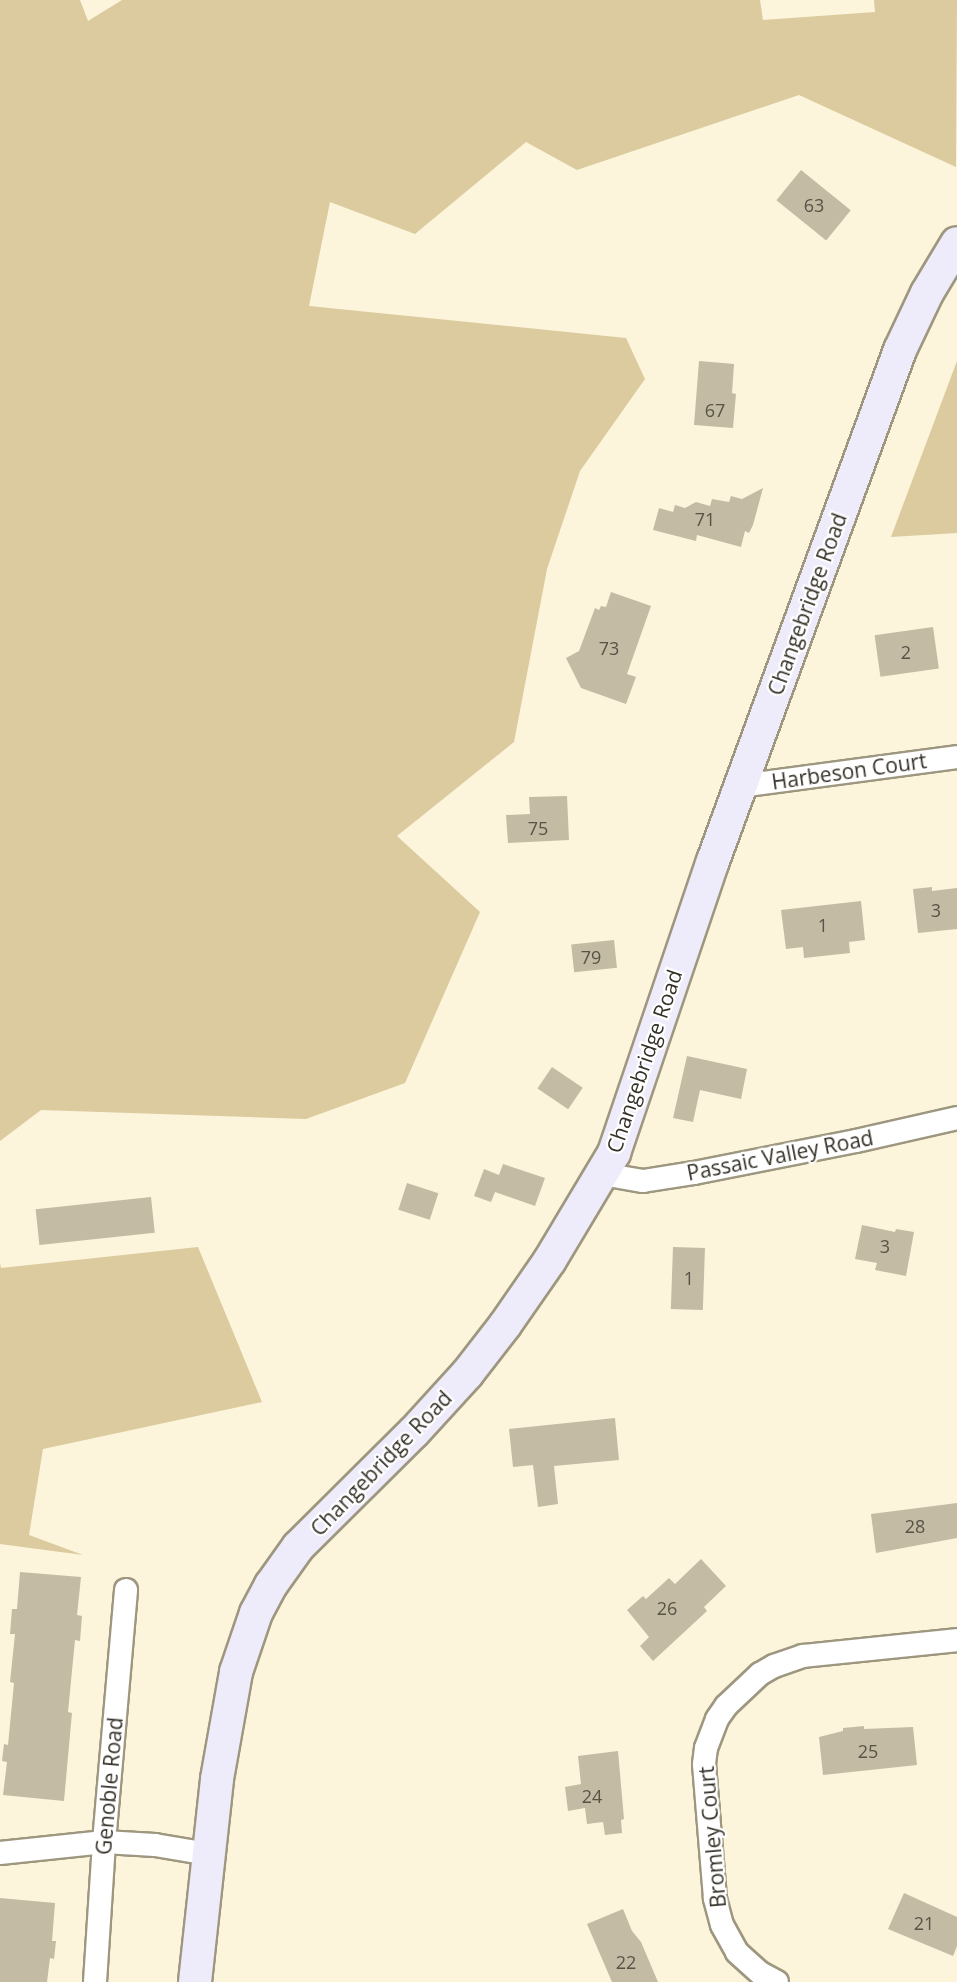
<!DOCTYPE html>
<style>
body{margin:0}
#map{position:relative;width:957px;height:1982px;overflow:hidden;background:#fcf4db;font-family:"Open Sans",sans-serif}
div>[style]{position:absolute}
.green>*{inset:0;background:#dbcb9e}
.building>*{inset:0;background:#c3bba4;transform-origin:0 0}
.roads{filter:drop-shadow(2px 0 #9e9780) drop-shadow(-2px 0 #9e9780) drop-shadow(0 2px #9e9780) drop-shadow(0 -2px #9e9780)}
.minor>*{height:22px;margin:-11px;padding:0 11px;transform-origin:11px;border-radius:11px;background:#fff}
.secondary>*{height:32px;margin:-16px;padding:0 16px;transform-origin:16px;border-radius:16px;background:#eeebfb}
span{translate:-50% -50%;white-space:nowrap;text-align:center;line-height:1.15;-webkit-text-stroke:4.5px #fff;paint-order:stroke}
.number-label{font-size:18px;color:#585346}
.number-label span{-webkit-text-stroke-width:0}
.street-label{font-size:21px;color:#343027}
</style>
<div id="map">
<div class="green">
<i style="clip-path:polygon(0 0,80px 0,88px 21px,122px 0,760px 0,763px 20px,875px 12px,874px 0,957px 0,956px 167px,799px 95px,577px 170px,526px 142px,415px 234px,330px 202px,309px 306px,626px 338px,645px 379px,580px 471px,547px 569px,514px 742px,397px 836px,480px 912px,405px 1083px,306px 1119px,41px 1110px,0 1141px)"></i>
<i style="clip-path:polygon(957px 361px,957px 533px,891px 537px)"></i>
<i style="clip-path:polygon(198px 1247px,262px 1402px,43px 1449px,29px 1535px,83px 1555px,0 1544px,0 1263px,1px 1268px)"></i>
</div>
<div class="building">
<i style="left:801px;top:170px;width:64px;height:39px;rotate:39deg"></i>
<i style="clip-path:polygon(699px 361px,734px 364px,732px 393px,736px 394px,733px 428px,694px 425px)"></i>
<i style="clip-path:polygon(763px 488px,753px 525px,749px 533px,745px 531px,741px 547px,697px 535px,696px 541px,653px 530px,659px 508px,673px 512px,675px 505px,685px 508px,696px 502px,710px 506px,712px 499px,729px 502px,731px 496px,742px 499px)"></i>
<i style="clip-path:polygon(611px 592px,651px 606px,627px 674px,636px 677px,626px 704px,581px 688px,566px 658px,579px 651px,595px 608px,599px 610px,601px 606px,606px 607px)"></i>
<i style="left:933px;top:627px;width:42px;height:59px;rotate:82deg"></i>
<i style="clip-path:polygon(567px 796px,569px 840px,508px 843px,506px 815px,530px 814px,529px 797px)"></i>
<i style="clip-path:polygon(932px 887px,932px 891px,957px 888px,957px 929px,918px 933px,913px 889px)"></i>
<i style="clip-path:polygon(861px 901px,865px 940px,849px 942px,850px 953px,804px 958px,803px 947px,786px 949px,781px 910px)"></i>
<i style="left:614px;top:940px;width:28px;height:43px;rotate:84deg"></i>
<i style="clip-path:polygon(687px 1056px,747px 1069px,741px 1099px,700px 1090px,693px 1122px,673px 1118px)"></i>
<i style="left:552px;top:1067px;width:37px;height:26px;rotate:34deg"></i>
<i style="clip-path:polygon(503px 1164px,545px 1178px,535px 1206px,495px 1192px,491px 1202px,474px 1196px,484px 1169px,499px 1175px)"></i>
<i style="left:407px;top:1183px;width:33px;height:28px;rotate:18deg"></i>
<i style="left:151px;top:1197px;width:36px;height:116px;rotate:84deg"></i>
<i style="clip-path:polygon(862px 1225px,895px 1232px,896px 1229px,914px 1232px,906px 1276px,875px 1270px,877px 1263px,855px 1259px)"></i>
<i style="left:673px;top:1247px;width:32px;height:62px;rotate:2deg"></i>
<i style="clip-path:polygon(615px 1418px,619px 1460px,554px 1466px,558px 1504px,538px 1507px,533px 1465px,513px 1467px,509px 1429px)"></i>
<i style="clip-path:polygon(957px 1503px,957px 1538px,876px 1553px,871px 1514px)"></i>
<i style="clip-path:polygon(701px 1559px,726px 1586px,704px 1607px,707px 1611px,653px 1661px,640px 1646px,649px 1637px,627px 1610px,643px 1596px,646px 1599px,669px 1578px,675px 1584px)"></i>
<i style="clip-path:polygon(20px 1572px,81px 1577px,77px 1615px,82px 1616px,80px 1641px,75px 1640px,68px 1712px,72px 1713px,64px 1801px,3px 1795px,7px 1762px,2px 1761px,4px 1744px,8px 1745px,14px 1683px,10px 1682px,15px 1634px,10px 1634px,12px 1609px,17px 1609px)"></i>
<i style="clip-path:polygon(864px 1726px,864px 1729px,913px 1727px,917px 1765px,823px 1775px,819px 1737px,843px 1731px,843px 1728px)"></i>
<i style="clip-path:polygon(618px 1751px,624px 1819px,621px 1820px,622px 1833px,605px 1835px,603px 1822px,587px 1824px,585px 1808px,568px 1811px,565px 1787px,581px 1784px,578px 1756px)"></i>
<i style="clip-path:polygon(904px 1893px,957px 1917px,957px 1946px,953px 1956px,888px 1929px)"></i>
<i style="clip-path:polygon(0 1898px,55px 1903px,52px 1941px,56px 1941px,54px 1959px,50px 1958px,47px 1982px,0 1982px)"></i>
<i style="clip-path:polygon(623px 1909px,632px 1931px,641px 1942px,658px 1982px,612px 1982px,587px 1924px)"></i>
</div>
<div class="roads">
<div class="minor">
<i style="left:741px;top:786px;width:218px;rotate:-7.6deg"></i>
<i style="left:602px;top:1174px;width:42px;rotate:9.7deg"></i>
<i style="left:643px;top:1181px;width:52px;rotate:-8.9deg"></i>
<i style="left:694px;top:1173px;width:165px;rotate:-11.2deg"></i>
<i style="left:856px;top:1141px;width:104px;rotate:-12.8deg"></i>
<i style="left:0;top:1853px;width:105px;rotate:-6deg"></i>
<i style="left:104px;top:1842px;width:51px;rotate:3.4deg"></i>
<i style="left:155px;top:1845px;width:54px;rotate:9.6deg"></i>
<i style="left:95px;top:1982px;width:140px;rotate:-86.3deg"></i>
<i style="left:104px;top:1842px;width:253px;rotate:-85deg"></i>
<i style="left:777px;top:1982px;width:19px;rotate:-152deg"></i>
<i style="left:760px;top:1973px;width:31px;rotate:-138deg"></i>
<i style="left:737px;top:1952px;width:31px;rotate:-119deg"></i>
<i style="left:722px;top:1925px;width:28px;rotate:-105deg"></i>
<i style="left:715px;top:1898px;width:134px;rotate:-94.7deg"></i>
<i style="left:704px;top:1764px;width:16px;rotate:-83deg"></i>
<i style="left:706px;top:1748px;width:31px;rotate:-69deg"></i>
<i style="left:717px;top:1719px;width:16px;rotate:-55deg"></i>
<i style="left:726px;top:1706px;width:47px;rotate:-43.3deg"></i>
<i style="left:760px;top:1674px;width:16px;rotate:-30deg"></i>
<i style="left:774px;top:1666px;width:31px;rotate:-19deg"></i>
<i style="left:803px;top:1656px;width:155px;rotate:-5.9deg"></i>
</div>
<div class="secondary">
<i style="left:195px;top:1982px;width:204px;rotate:-83.8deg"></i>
<i style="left:217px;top:1779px;width:109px;rotate:-79.9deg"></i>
<i style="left:236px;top:1672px;width:62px;rotate:-71.3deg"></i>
<i style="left:256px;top:1613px;width:32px;rotate:-62deg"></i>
<i style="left:271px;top:1585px;width:47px;rotate:-54.6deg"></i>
<i style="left:298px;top:1547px;width:163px;rotate:-44.8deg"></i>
<i style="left:414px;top:1432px;width:79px;rotate:-47.6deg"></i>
<i style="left:467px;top:1374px;width:62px;rotate:-52.2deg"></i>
<i style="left:505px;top:1325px;width:79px;rotate:-55.3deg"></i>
<i style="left:550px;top:1260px;width:125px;rotate:-59.1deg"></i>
<i style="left:614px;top:1153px;width:308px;rotate:-71.3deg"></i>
<i style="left:713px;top:861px;width:544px;rotate:-69.9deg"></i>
<i style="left:900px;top:350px;width:63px;rotate:-64.7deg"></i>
<i style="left:927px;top:293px;width:58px;rotate:-59deg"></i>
</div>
</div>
<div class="number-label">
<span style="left:814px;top:205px">63</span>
<span style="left:715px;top:410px">67</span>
<span style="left:705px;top:519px">71</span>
<span style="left:609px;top:648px">73</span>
<span style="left:906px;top:652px">2</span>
<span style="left:538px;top:828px">75</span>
<span style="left:936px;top:910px">3</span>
<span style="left:823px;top:925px">1</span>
<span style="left:591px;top:957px">79</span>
<span style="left:885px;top:1246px">3</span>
<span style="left:689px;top:1278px">1</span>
<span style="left:915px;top:1526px">28</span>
<span style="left:667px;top:1608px">26</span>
<span style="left:868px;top:1751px">25</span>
<span style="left:592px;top:1796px">24</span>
<span style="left:924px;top:1923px">21</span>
<span style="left:626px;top:1962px">22</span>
</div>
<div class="street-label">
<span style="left:807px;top:604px;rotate:-70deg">Changebridge Road</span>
<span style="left:849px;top:771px;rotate:-8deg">Harbeson Court</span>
<span style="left:644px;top:1061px;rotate:-71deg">Changebridge Road</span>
<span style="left:780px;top:1155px;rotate:-11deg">Passaic Valley Road</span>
<span style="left:381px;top:1463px;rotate:-46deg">Changebridge Road</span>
<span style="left:109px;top:1786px;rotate:-85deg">Genoble Road</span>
<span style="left:712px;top:1837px;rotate:-95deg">Bromley Court</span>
</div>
</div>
